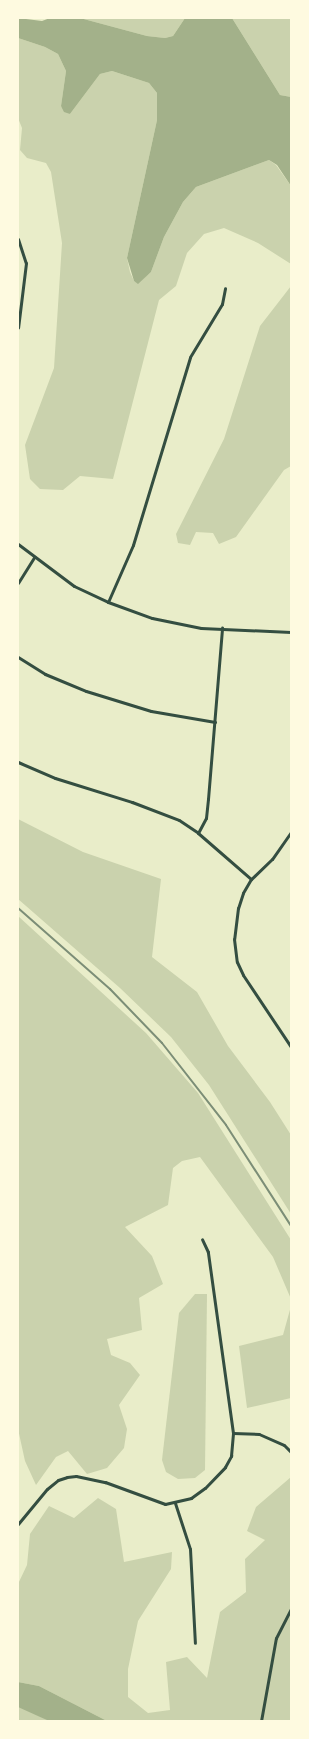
<!DOCTYPE html>
<style>
body{margin:0}
#map{position:relative;width:309px;height:1739px;overflow:hidden;background:#e9edc9;font-family:Montserrat,sans-serif}
div>[style]{position:absolute}
.green>*{inset:0;background:#cad2ad}
.water>*{inset:0;background:#a3b18a}
.minor>*{height:3px;margin:-1.5px;padding:0 1.5px;transform-origin:1.5px;border-radius:1.5px;background:#344e41}
.rail>*{height:2px;margin:-1px;padding:0 1px;transform-origin:1px;border-radius:1px;background:#7c8e77}
span{translate:-50% -50%;white-space:nowrap;text-align:center;line-height:1.15;-webkit-text-stroke:4px #fefae0;paint-order:stroke}
.frame{position:absolute;inset:0;border:19px solid #fefae0;pointer-events:none}
</style>
<div id="map">
<div class="green">
<i style="clip-path:polygon(80px 18px,185px 18px,173px 36px,165px 38px,147px 36px)"></i>
<i style="clip-path:polygon(232px 18px,291px 18px,291px 97px,280px 95px)"></i>
<i style="clip-path:polygon(18px 38px,45px 47px,58px 54px,66px 71px,61px 106px,70px 114px,100px 74px,112px 71px,149px 83px,157px 93px,157px 120px,127px 258px,130px 272px,134px 281px,138px 283px,151px 272px,164px 237px,183px 202px,196px 187px,269px 160px,276px 165px,291px 186px,291px 264px,258px 243px,224px 228px,204px 234px,187px 253px,176px 286px,159px 300px,113px 479px,80px 476px,63px 490px,40px 489px,30px 479px,25px 445px,54px 368px,62px 243px,51px 172px,46px 163px,27px 158px,20px 150px,22px 128px,18px 118px)"></i>
<i style="clip-path:polygon(291px 286px,291px 466px,284px 470px,236px 537px,219px 544px,213px 533px,196px 532px,190px 545px,178px 543px,176px 534px,224px 439px,260px 326px)"></i>
<i style="clip-path:polygon(18px 819px,83px 852px,161px 879px,152px 957px,197px 992px,228px 1046px,270px 1102px,291px 1135px,291px 1214px,209px 1085px,171px 1037px,120px 988px,18px 899px)"></i>
<i style="clip-path:polygon(18px 916px,146px 1033px,198px 1093px,291px 1240px,291px 1299px,273px 1257px,200px 1157px,182px 1161px,173px 1168px,168px 1205px,125px 1227px,152px 1256px,163px 1284px,139px 1298px,142px 1330px,107px 1339px,111px 1355px,130px 1363px,140px 1375px,119px 1405px,127px 1429px,124px 1448px,107px 1468px,87px 1474px,68px 1451px,56px 1457px,36px 1485px,25px 1461px,18px 1429px)"></i>
<i style="clip-path:polygon(195px 1294px,207px 1294px,205px 1470px,195px 1478px,178px 1479px,166px 1472px,162px 1460px,179px 1313px)"></i>
<i style="clip-path:polygon(291px 1306px,291px 1398px,247px 1408px,239px 1346px,283px 1335px)"></i>
<i style="clip-path:polygon(291px 1477px,291px 1721px,107px 1721px,39px 1686px,18px 1682px,18px 1584px,27px 1565px,30px 1534px,49px 1506px,74px 1518px,98px 1498px,116px 1509px,124px 1562px,172px 1552px,171px 1569px,138px 1621px,128px 1669px,128px 1697px,148px 1713px,170px 1710px,166px 1662px,187px 1657px,207px 1678px,220px 1612px,246px 1592px,245px 1559px,265px 1540px,247px 1531px,256px 1507px)"></i>
<i style="clip-path:polygon(18px 1707px,25px 1708px,49px 1721px,18px 1721px)"></i>
</div>
<div class="water">
<i style="clip-path:polygon(18px 18px,42px 21px,50px 18px,80px 18px,147px 36px,165px 38px,173px 36px,185px 18px,232px 18px,280px 95px,291px 97px,291px 186px,277px 165px,269px 160px,196px 187px,183px 202px,164px 237px,151px 272px,138px 284px,134px 281px,127px 258px,157px 120px,157px 93px,149px 83px,112px 71px,100px 74px,70px 114px,64px 112px,61px 106px,66px 71px,58px 54px,45px 47px,18px 38px)"></i>
<i style="clip-path:polygon(18px 1682px,39px 1686px,107px 1721px,49px 1721px,18px 1707px)"></i>
</div>
<div class="minor">
<i style="left:18px;top:239px;width:25px;rotate:72deg"></i>
<i style="left:26px;top:263px;width:65px;rotate:97deg"></i>
<i style="left:18px;top:544px;width:70px;rotate:36.9deg"></i>
<i style="left:74px;top:586px;width:38px;rotate:25deg"></i>
<i style="left:108px;top:602px;width:47px;rotate:20deg"></i>
<i style="left:152px;top:618px;width:50px;rotate:11.5deg"></i>
<i style="left:201px;top:628px;width:90px;rotate:2.5deg"></i>
<i style="left:18px;top:583px;width:31px;rotate:-58deg"></i>
<i style="left:108px;top:602px;width:62px;rotate:-66.3deg"></i>
<i style="left:133px;top:545px;width:196px;rotate:-73.1deg"></i>
<i style="left:190px;top:357px;width:62px;rotate:-58.9deg"></i>
<i style="left:222px;top:304px;width:16px;rotate:-79deg"></i>
<i style="left:18px;top:657px;width:32px;rotate:32deg"></i>
<i style="left:45px;top:674px;width:44px;rotate:22.5deg"></i>
<i style="left:86px;top:691px;width:68px;rotate:17.1deg"></i>
<i style="left:151px;top:711px;width:65px;rotate:9.8deg"></i>
<i style="left:18px;top:762px;width:40px;rotate:23.4deg"></i>
<i style="left:55px;top:778px;width:81px;rotate:17.3deg"></i>
<i style="left:132px;top:802px;width:50px;rotate:21deg"></i>
<i style="left:179px;top:820px;width:23px;rotate:34deg"></i>
<i style="left:198px;top:833px;width:70px;rotate:41deg"></i>
<i style="left:291px;top:832px;width:33px;rotate:125deg"></i>
<i style="left:272px;top:859px;width:29px;rotate:136deg"></i>
<i style="left:251px;top:879px;width:16px;rotate:120deg"></i>
<i style="left:243px;top:893px;width:16px;rotate:108deg"></i>
<i style="left:238px;top:908px;width:31px;rotate:97deg"></i>
<i style="left:234px;top:939px;width:23px;rotate:83deg"></i>
<i style="left:237px;top:962px;width:14px;rotate:65deg"></i>
<i style="left:243px;top:975px;width:87px;rotate:56.3deg"></i>
<i style="left:198px;top:833px;width:17px;rotate:-62deg"></i>
<i style="left:206px;top:818px;width:19px;rotate:-84deg"></i>
<i style="left:208px;top:799px;width:172px;rotate:-85.3deg"></i>
<i style="left:233px;top:1433px;width:26px;rotate:2deg"></i>
<i style="left:259px;top:1434px;width:27px;rotate:24deg"></i>
<i style="left:284px;top:1445px;width:10px;rotate:45deg"></i>
<i style="left:175px;top:1503px;width:48px;rotate:71.9deg"></i>
<i style="left:190px;top:1549px;width:94px;rotate:87deg"></i>
<i style="left:18px;top:1524px;width:45px;rotate:-50.4deg"></i>
<i style="left:47px;top:1489px;width:14px;rotate:-39deg"></i>
<i style="left:58px;top:1480px;width:9px;rotate:-18deg"></i>
<i style="left:67px;top:1477px;width:9px;rotate:-6deg"></i>
<i style="left:76px;top:1476px;width:30px;rotate:12deg"></i>
<i style="left:105px;top:1482px;width:64px;rotate:20.1deg"></i>
<i style="left:165px;top:1504px;width:27px;rotate:-13deg"></i>
<i style="left:191px;top:1498px;width:17px;rotate:-36deg"></i>
<i style="left:205px;top:1488px;width:29px;rotate:-46deg"></i>
<i style="left:225px;top:1467px;width:13px;rotate:-61deg"></i>
<i style="left:231px;top:1456px;width:23px;rotate:-85deg"></i>
<i style="left:233px;top:1433px;width:183px;rotate:-97.9deg"></i>
<i style="left:208px;top:1252px;width:14px;rotate:-115deg"></i>
<i style="left:261px;top:1721px;width:84px;rotate:-79.8deg"></i>
<i style="left:276px;top:1638px;width:33px;rotate:-63deg"></i>
</div>
<div class="rail">
<i style="left:18px;top:908px;width:123px;rotate:41.4deg"></i>
<i style="left:110px;top:989px;width:75px;rotate:46.1deg"></i>
<i style="left:162px;top:1043px;width:104px;rotate:52deg"></i>
<i style="left:226px;top:1125px;width:120px;rotate:57.2deg"></i>
</div>
<div class="frame"></div>
</div>
